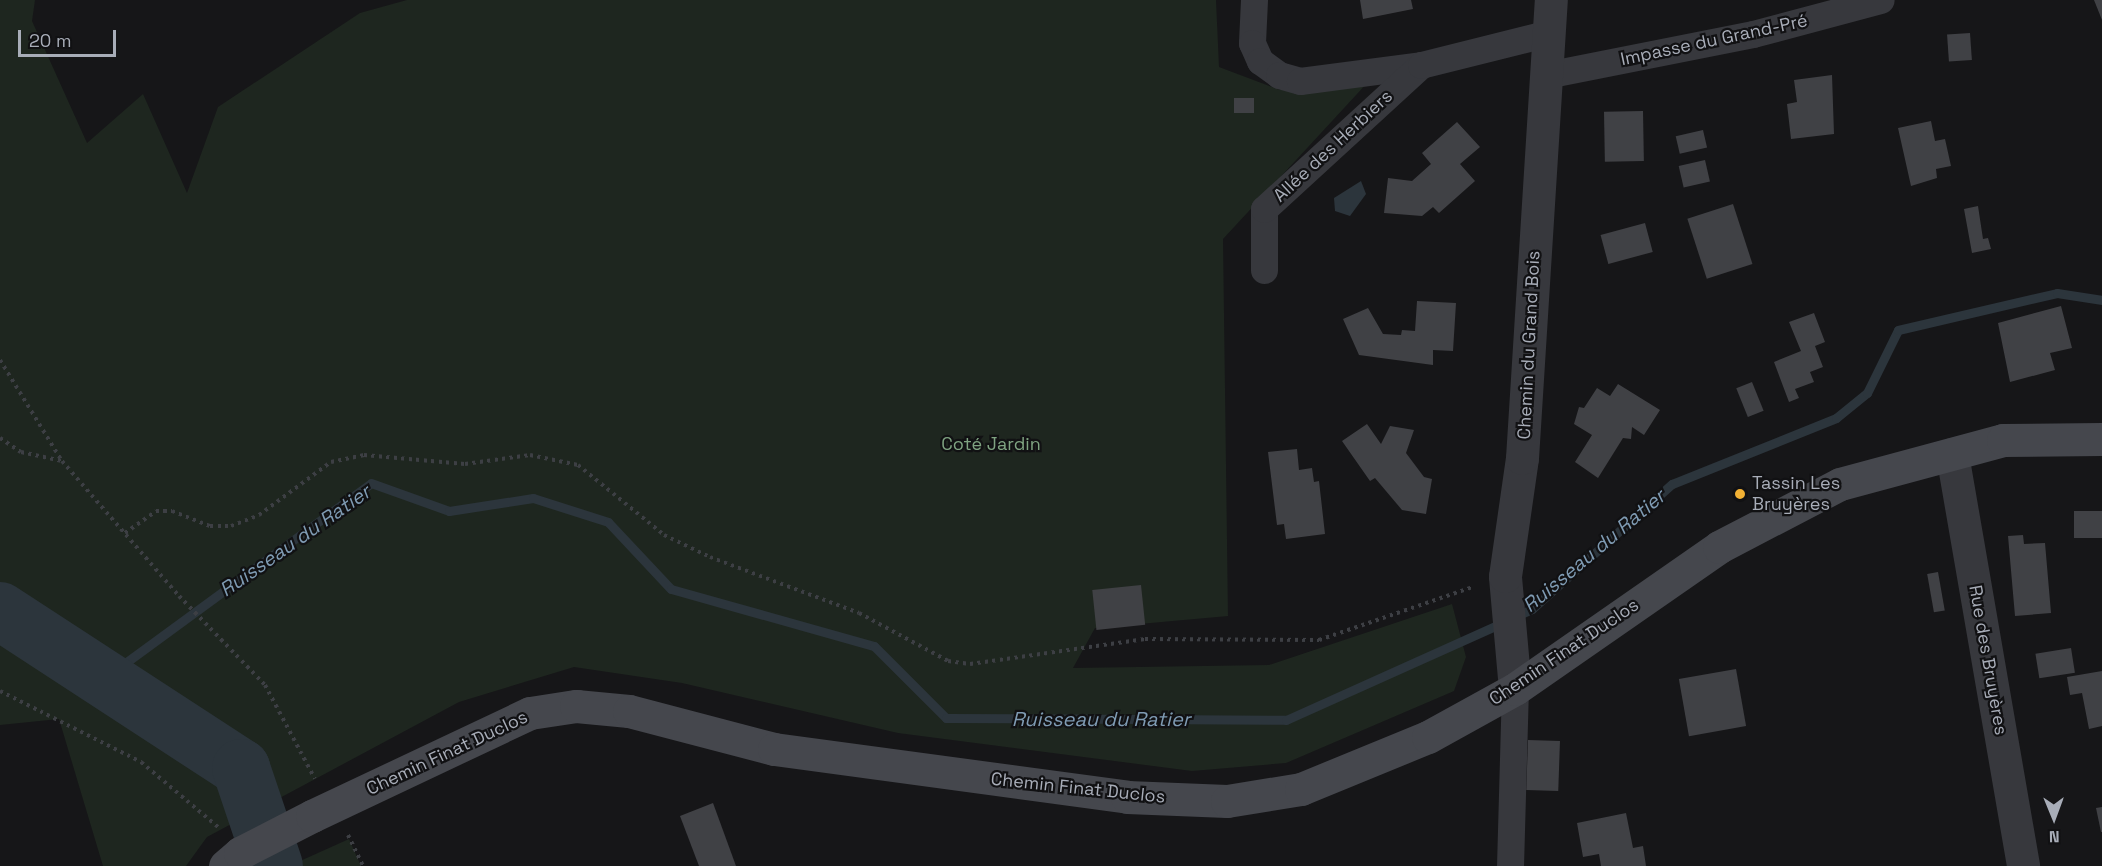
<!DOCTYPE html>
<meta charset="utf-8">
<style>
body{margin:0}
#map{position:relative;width:2102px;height:866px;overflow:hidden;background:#161618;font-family:"Space Grotesk",sans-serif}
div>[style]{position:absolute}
.green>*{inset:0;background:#1e261f}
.water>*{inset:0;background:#2c353c}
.stream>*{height:9px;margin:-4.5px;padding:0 4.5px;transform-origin:4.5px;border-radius:4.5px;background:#2c353c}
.river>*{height:58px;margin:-29px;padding:0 29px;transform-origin:29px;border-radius:29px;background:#2c353c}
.building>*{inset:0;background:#404145;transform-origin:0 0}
.path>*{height:4px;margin-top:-2px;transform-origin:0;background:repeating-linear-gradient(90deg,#3d3f44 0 3px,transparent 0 7.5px)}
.minor>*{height:27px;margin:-13.5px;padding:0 13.5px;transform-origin:13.5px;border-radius:13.5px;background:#37383d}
.tertiary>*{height:33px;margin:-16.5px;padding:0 16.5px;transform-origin:16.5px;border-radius:16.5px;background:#37383d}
.secondary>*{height:33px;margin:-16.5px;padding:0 16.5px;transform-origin:16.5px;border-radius:16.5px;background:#45474d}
.dots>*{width:16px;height:16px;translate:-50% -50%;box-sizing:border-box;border:3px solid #111113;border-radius:50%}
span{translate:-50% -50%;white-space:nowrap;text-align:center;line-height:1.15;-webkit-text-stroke:4.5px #111113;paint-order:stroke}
.street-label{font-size:18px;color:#a8adb8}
.park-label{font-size:18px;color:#7fa381}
.poi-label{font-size:18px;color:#a8adb8}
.left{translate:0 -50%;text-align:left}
.water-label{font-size:20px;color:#7f9bb3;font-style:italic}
.north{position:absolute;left:2024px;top:788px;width:60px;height:60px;-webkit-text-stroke:4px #111113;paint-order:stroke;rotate:179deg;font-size:16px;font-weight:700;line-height:24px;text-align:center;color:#a8adb8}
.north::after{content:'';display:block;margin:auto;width:21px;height:27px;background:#a8adb8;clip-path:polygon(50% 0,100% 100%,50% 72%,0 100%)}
.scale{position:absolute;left:18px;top:30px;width:98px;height:27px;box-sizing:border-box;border:3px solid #a8adb8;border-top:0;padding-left:8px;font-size:18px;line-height:21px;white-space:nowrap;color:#a8adb8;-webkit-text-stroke:4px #111113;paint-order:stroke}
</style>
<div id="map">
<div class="green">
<i style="clip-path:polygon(0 0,35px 0,32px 21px,87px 143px,143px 94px,187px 193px,218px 107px,360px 13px,407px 0,1216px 0,1219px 67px,1280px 90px,1369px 81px,1223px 239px,1228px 616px,1095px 628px,1073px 668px,1269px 665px,1452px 604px,1466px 657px,1454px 691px,1286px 763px,1192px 771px,898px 733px,682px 683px,574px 667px,459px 702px,207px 837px,186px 866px,103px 866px,59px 719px,0 725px)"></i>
<i style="clip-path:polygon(349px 839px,361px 866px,289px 866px)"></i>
</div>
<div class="water">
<i style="clip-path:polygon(1361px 181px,1366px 194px,1350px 216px,1335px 211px,1334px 198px)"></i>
</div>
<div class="stream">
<i style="left:1514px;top:617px;width:20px;rotate:-24deg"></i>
<i style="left:1532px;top:609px;width:188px;rotate:-41.8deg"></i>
<i style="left:1672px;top:484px;width:177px;rotate:-21.9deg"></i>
<i style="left:1836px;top:418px;width:40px;rotate:-39deg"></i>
<i style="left:1867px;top:393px;width:70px;rotate:-63.8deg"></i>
<i style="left:1898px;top:330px;width:163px;rotate:-13.1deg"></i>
<i style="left:2057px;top:293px;width:46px;rotate:8.8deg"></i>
<i style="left:102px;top:680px;width:333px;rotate:-36.2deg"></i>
<i style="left:371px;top:483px;width:83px;rotate:19.7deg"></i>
<i style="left:449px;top:511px;width:85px;rotate:-8.8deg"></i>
<i style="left:533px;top:498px;width:79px;rotate:17.7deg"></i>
<i style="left:608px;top:522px;width:92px;rotate:46.8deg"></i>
<i style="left:671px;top:589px;width:211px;rotate:15.7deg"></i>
<i style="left:874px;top:646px;width:102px;rotate:45deg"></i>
<i style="left:946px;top:718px;width:340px;rotate:0.3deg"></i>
<i style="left:1286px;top:720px;width:237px;rotate:-24.2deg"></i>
</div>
<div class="river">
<i style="left:0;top:611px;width:288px;rotate:33.1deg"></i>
<i style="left:241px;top:768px;width:103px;rotate:71.4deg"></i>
</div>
<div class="building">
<i style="clip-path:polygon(1360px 0,1411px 0,1413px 9px,1363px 19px)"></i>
<i style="clip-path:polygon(2094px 0,2102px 0,2102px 20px)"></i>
<i style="left:1970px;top:33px;width:27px;height:23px;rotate:86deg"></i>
<i style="clip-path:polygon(1832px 75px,1834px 134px,1791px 139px,1787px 104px,1797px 102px,1794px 80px)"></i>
<i style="left:1234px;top:98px;width:20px;height:15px"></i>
<i style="left:1643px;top:111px;width:50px;height:39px;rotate:89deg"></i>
<i style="clip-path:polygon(1931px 121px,1935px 141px,1945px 139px,1951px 166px,1936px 169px,1937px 178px,1911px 186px,1898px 128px)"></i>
<i style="clip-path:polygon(1457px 122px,1480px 147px,1460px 164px,1475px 181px,1439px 213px,1433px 207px,1422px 216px,1384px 213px,1388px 178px,1412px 181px,1431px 164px,1422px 153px)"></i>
<i style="left:1703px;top:130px;width:18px;height:28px;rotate:77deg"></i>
<i style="left:1705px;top:160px;width:22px;height:27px;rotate:77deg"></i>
<i style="left:1733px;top:204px;width:63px;height:48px;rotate:72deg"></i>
<i style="clip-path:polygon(1978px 206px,1983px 239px,1988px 238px,1991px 249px,1972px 253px,1964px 209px)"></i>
<i style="left:1645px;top:223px;width:30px;height:46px;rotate:75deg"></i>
<i style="clip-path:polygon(1417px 301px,1456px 303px,1453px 351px,1433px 350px,1433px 365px,1359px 355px,1343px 319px,1368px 308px,1383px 334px,1401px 335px,1402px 330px,1415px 331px)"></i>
<i style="clip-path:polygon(2061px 306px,2072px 348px,2050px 353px,2055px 370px,2010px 382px,1998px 323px)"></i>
<i style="clip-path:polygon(1814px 313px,1825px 342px,1815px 346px,1823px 367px,1810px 372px,1814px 382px,1795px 389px,1799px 398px,1789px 402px,1774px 362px,1801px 351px,1789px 322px)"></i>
<i style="left:1752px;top:382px;width:31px;height:17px;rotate:68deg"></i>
<i style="clip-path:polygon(1618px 384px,1660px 410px,1644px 435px,1632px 427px,1631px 439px,1623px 438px,1598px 478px,1575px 462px,1592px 435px,1574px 424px,1579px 407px,1584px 408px,1597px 388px,1610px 396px)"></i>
<i style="clip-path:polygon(1367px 424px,1381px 444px,1390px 426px,1414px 430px,1406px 453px,1424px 477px,1432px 479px,1426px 514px,1402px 510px,1375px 478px,1370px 481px,1342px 441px)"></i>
<i style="clip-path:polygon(1297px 449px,1299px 470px,1312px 468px,1314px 482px,1319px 481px,1325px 534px,1286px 539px,1284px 524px,1277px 525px,1268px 452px)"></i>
<i style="left:2102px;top:511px;width:27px;height:28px;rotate:90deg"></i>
<i style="clip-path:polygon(2023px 535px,2024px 544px,2045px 543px,2051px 613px,2015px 616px,2008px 536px)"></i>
<i style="left:1938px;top:572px;width:39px;height:11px;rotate:80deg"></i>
<i style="left:1141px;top:585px;width:40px;height:49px;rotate:84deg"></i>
<i style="left:2071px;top:648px;width:25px;height:36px;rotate:81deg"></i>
<i style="left:1736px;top:669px;width:58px;height:58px;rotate:80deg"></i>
<i style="clip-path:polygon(2102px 671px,2102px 726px,2089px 729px,2082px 693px,2070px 695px,2067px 677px)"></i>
<i style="left:1528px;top:740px;width:32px;height:50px;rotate:2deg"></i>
<i style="clip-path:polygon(713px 803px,736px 866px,699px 866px,680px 816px)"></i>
<i style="clip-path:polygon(2102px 807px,2102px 832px,2101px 832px,2096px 808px)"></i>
<i style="clip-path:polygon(1626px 813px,1633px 848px,1643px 846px,1646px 866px,1601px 866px,1599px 854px,1583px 857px,1577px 823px)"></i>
</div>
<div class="path">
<i style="left:0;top:360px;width:119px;rotate:58.5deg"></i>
<i style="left:62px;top:461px;width:179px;rotate:49.1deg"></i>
<i style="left:179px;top:596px;width:124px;rotate:46deg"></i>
<i style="left:265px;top:685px;width:106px;rotate:62deg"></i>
<i style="left:0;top:438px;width:25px;rotate:34deg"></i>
<i style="left:21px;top:452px;width:42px;rotate:12.4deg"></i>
<i style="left:125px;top:533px;width:38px;rotate:-35deg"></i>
<i style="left:156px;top:511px;width:16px"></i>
<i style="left:172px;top:511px;width:41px;rotate:21.5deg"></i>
<i style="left:210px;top:526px;width:21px"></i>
<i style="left:231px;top:526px;width:30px;rotate:-21deg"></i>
<i style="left:259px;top:515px;width:89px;rotate:-36.4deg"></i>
<i style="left:331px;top:462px;width:34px;rotate:-12deg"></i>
<i style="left:364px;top:455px;width:101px;rotate:5.1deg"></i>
<i style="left:465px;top:464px;width:66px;rotate:-7.9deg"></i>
<i style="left:530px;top:455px;width:49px;rotate:11.8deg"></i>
<i style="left:578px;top:465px;width:111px;rotate:39.1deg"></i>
<i style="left:664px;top:535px;width:51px;rotate:25.6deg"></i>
<i style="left:710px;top:557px;width:159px;rotate:20.6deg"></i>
<i style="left:859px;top:613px;width:101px;rotate:28.3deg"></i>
<i style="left:948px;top:661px;width:22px;rotate:8deg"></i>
<i style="left:970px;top:664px;width:177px;rotate:-8.1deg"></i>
<i style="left:1145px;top:639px;width:174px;rotate:0.3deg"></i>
<i style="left:1319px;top:640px;width:163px;rotate:-19deg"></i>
<i style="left:0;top:691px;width:158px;rotate:26.7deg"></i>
<i style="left:141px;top:762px;width:102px;rotate:40.2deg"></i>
<i style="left:348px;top:835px;width:34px;rotate:64deg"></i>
</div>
<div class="minor">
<i style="left:1254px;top:0;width:43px;rotate:92.7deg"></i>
<i style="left:1252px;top:43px;width:20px;rotate:66deg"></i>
<i style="left:1260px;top:61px;width:24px;rotate:36deg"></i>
<i style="left:1279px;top:75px;width:22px;rotate:16deg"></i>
<i style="left:1300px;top:81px;width:122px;rotate:-7.5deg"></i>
<i style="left:1546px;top:75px;width:211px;rotate:-11.2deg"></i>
<i style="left:1753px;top:34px;width:132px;rotate:-14.9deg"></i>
<i style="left:1264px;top:270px;width:61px;rotate:-90deg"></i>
<i style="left:1264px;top:209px;width:213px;rotate:-42.5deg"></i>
<i style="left:1421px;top:65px;width:132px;rotate:-14deg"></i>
<i style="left:1510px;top:866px;width:177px;rotate:-88.4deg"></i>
</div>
<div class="tertiary">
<i style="left:1952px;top:454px;width:418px;rotate:80.2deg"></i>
<i style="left:1515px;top:689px;width:113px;rotate:-95.1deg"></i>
<i style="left:1505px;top:576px;width:119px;rotate:-81.8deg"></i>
<i style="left:1522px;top:458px;width:459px;rotate:-86.4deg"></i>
</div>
<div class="secondary">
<i style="left:225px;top:866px;width:20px;rotate:-41deg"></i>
<i style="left:240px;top:853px;width:81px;rotate:-27.2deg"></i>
<i style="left:312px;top:816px;width:241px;rotate:-25.3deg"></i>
<i style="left:530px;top:713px;width:47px;rotate:-8.7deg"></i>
<i style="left:576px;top:706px;width:53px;rotate:5.4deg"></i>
<i style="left:629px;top:711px;width:150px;rotate:14.7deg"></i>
<i style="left:774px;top:749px;width:356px;rotate:7.7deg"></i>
<i style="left:1127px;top:797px;width:100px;rotate:2.3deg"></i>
<i style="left:1227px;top:801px;width:75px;rotate:-9.2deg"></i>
<i style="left:1301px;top:789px;width:137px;rotate:-22.3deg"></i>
<i style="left:1428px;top:737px;width:99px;rotate:-28.9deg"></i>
<i style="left:1515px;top:689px;width:249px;rotate:-34.8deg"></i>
<i style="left:1719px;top:547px;width:136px;rotate:-27.5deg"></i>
<i style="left:1840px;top:484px;width:169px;rotate:-15.1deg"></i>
<i style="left:2003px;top:440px;width:99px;rotate:-0.6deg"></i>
</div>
<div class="dots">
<i style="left:1740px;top:494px;background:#f2b134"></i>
</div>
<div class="street-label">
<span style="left:1714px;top:40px;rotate:-12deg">Impasse du Grand-Pré</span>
<span style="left:1333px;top:146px;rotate:-43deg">Allée des Herbiers</span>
<span style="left:1529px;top:345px;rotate:-87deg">Chemin du Grand Bois</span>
<span style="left:1564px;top:652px;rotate:-34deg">Chemin Finat Duclos</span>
<span style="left:1988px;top:660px;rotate:80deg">Rue des Bruyères</span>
<span style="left:447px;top:753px;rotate:-25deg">Chemin Finat Duclos</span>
<span style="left:1078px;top:788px;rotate:6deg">Chemin Finat Duclos</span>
</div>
<div class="park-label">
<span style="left:991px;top:444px">Coté Jardin</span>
</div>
<div class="poi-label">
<span class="left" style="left:1752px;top:494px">Tassin Les<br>Bruyères</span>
</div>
<div class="water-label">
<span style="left:295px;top:541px;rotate:-35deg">Ruisseau du Ratier</span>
<span style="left:1594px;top:551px;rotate:-40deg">Ruisseau du Ratier</span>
<span style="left:1101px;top:719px">Ruisseau du Ratier</span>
</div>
<div class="north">N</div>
<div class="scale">20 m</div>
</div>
